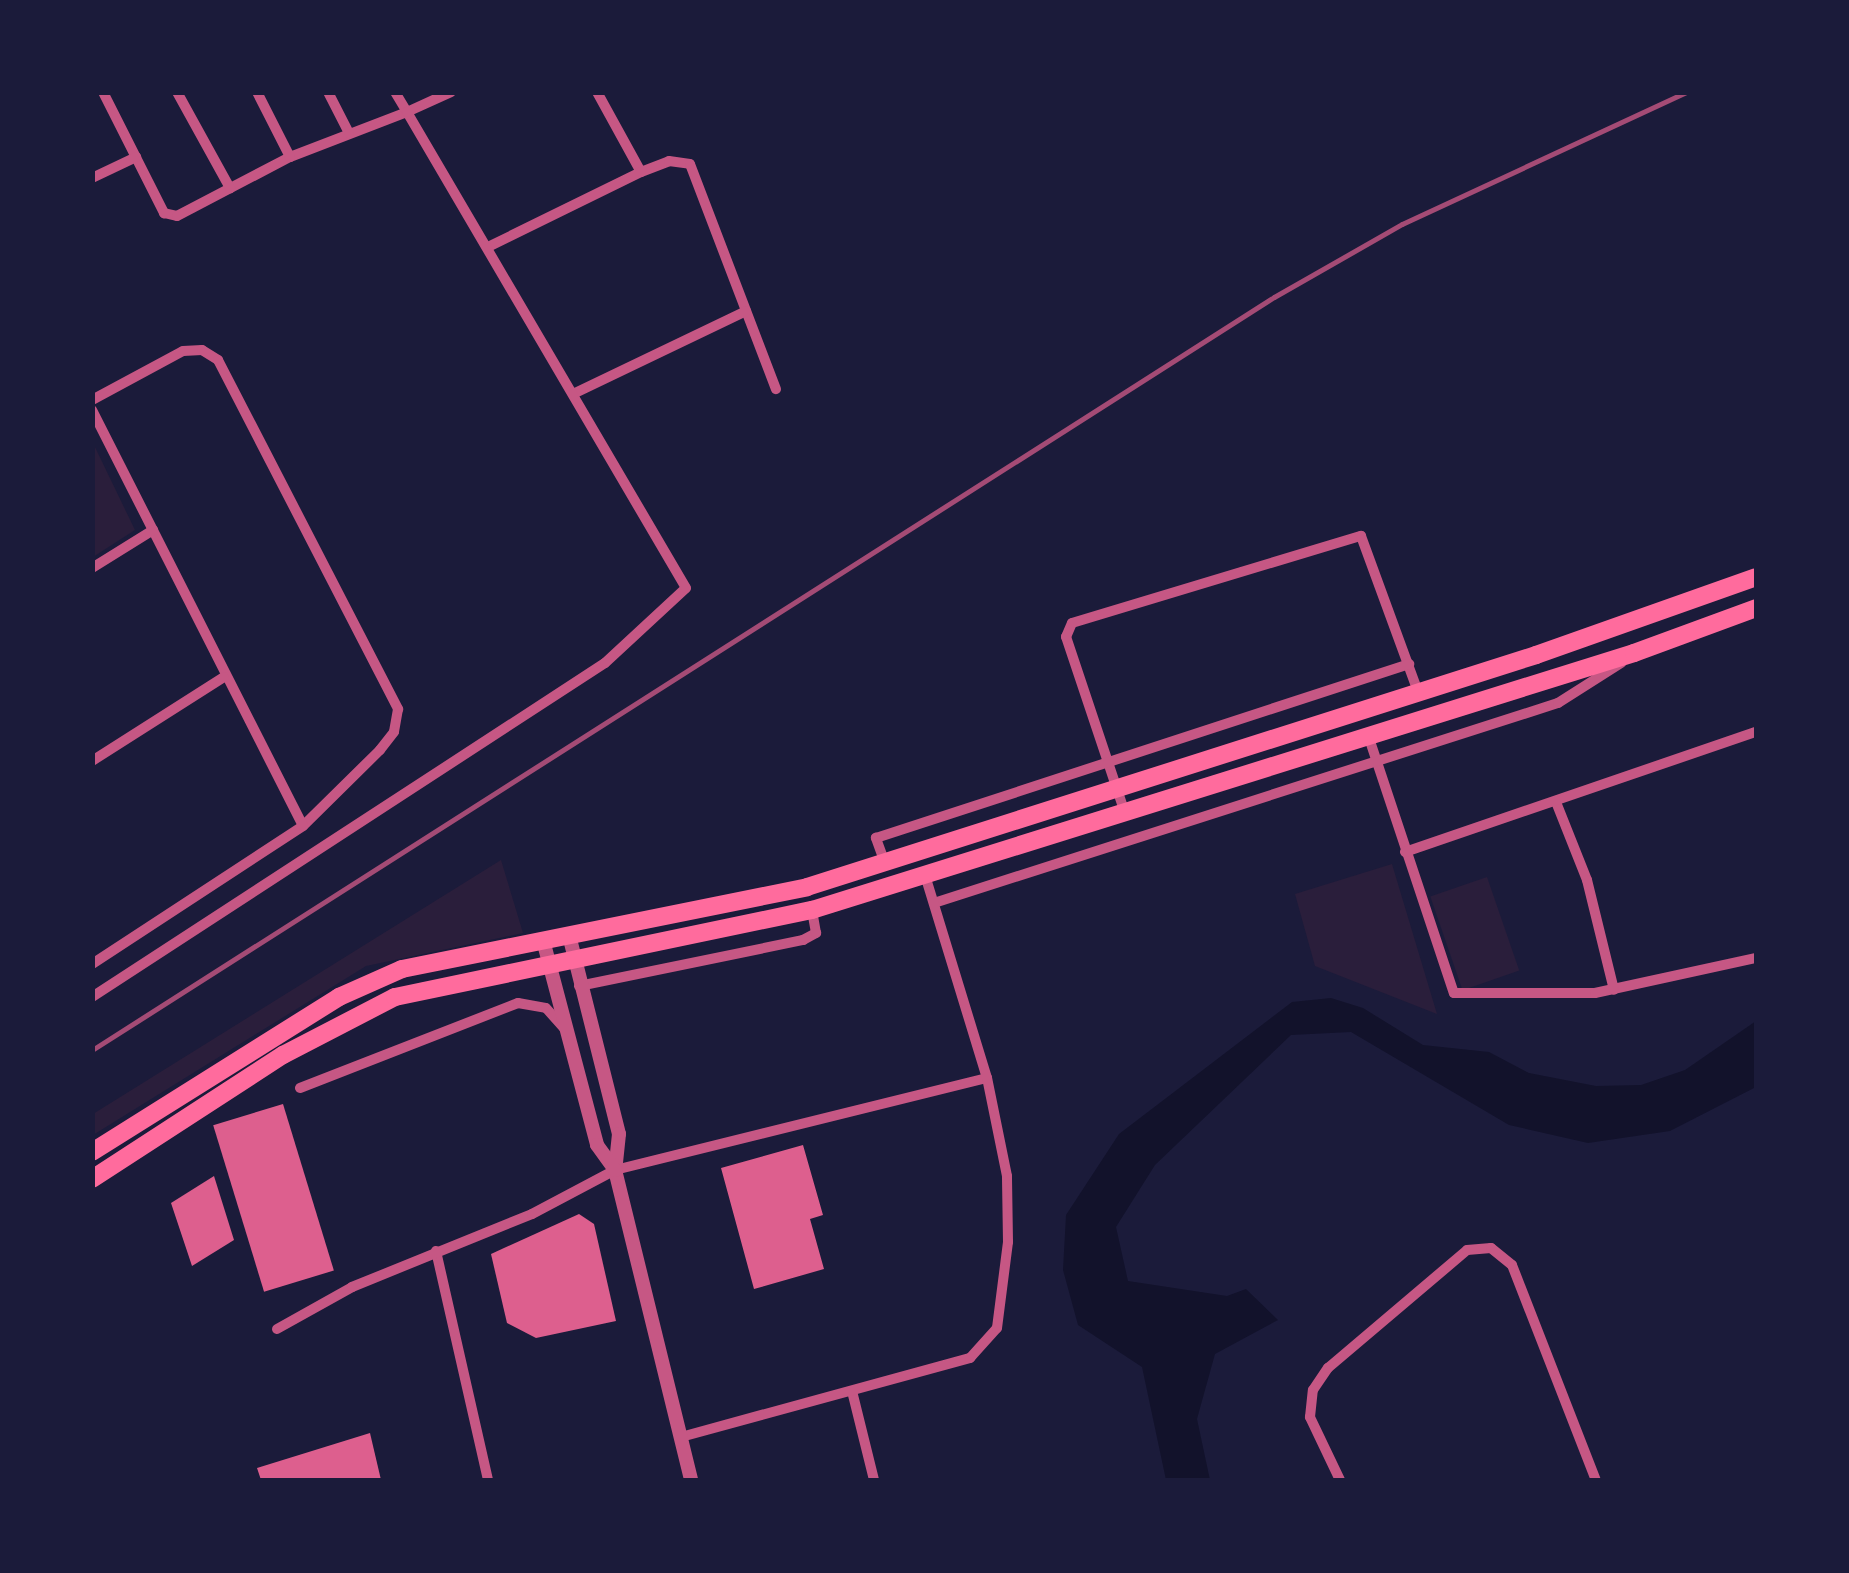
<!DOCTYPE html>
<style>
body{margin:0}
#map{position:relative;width:1849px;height:1573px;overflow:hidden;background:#1b1b3a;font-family:Manrope,sans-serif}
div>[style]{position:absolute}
.green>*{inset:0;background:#2a1e3b;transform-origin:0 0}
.water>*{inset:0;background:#12122b}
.building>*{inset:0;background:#dd5f8e;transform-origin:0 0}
.minor>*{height:10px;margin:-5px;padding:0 5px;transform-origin:5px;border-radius:5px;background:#c65784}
.tertiary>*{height:14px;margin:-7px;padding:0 7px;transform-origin:7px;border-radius:7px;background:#c65784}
.trunk>*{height:18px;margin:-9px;padding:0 9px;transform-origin:9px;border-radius:9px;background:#ff6b9d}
.rail>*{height:5px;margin:-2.5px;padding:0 2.5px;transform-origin:2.5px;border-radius:2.5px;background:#a44b75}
span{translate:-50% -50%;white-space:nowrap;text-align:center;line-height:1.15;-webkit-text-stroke:8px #1b1b3a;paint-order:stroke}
.frame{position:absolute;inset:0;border:95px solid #1b1b3a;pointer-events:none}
</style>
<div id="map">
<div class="green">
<i style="clip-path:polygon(93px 443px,135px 530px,93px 557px,92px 557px)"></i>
<i style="clip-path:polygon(501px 860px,523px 933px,366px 966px,93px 1135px,93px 1114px)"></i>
<i style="clip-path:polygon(1392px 864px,1437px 1014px,1315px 966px,1295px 894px)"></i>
<i style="left:1487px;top:877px;width:99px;height:60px;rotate:71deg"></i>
</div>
<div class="water">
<i style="clip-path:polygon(1331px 998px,1363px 1008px,1423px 1045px,1489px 1052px,1529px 1073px,1596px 1086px,1641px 1085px,1685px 1070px,1756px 1021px,1756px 1087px,1670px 1131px,1588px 1143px,1509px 1125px,1351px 1032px,1291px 1035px,1155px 1165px,1116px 1227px,1128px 1281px,1227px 1296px,1246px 1289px,1278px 1320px,1215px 1354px,1197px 1419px,1210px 1480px,1166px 1480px,1142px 1367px,1078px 1325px,1063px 1270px,1066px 1215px,1119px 1134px,1292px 1002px)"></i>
</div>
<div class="building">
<i style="left:283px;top:1104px;width:174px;height:73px;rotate:73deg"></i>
<i style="clip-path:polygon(803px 1145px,823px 1215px,810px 1219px,824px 1269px,754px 1289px,721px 1168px)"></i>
<i style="clip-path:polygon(214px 1176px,234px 1240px,192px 1266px,171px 1203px)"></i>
<i style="clip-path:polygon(579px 1214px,594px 1224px,616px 1321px,536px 1338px,507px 1323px,491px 1254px)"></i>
<i style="clip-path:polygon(370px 1433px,381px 1480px,261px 1480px,257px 1468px)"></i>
</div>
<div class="minor">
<i style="left:103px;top:92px;width:136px;rotate:63.2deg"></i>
<i style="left:164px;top:213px;width:13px;rotate:13deg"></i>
<i style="left:177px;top:216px;width:127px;rotate:-27.6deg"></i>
<i style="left:290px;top:157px;width:125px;rotate:-21deg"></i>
<i style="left:407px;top:112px;width:23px;rotate:-121deg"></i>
<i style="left:177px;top:92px;width:110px;rotate:61.1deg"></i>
<i style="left:257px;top:92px;width:73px;rotate:63.1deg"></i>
<i style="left:328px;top:92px;width:46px;rotate:62.9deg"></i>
<i style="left:597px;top:92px;width:91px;rotate:61.2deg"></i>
<i style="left:92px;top:178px;width:49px;rotate:-25.5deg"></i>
<i style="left:490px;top:246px;width:168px;rotate:-26.1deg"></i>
<i style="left:641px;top:172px;width:30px;rotate:-21deg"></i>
<i style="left:669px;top:161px;width:21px;rotate:8deg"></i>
<i style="left:690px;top:164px;width:241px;rotate:69.1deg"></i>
<i style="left:573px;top:394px;width:192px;rotate:-25.6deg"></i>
<i style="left:92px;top:400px;width:103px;rotate:-28.3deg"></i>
<i style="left:183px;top:351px;width:19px;rotate:-3deg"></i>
<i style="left:202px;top:350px;width:19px;rotate:32deg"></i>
<i style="left:218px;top:360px;width:393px;rotate:62.7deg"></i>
<i style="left:398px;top:709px;width:23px;rotate:100deg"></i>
<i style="left:394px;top:732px;width:23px;rotate:128deg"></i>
<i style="left:380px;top:750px;width:108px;rotate:135.4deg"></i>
<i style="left:303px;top:826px;width:252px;rotate:146.8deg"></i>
<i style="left:92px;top:410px;width:466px;rotate:63.1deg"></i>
<i style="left:92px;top:568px;width:72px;rotate:-31.9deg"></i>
<i style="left:1368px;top:735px;width:272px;rotate:71.6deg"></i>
<i style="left:1454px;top:993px;width:141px"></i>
<i style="left:1595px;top:993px;width:165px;rotate:-12.3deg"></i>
<i style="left:92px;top:761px;width:156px;rotate:-32.5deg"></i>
<i style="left:1556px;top:802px;width:84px;rotate:68.3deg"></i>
<i style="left:1587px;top:880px;width:113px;rotate:76.2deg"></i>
<i style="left:1125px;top:813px;width:186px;rotate:-108.5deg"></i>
<i style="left:1066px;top:637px;width:15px;rotate:-67deg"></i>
<i style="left:1072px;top:623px;width:302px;rotate:-16.8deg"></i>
<i style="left:1361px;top:536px;width:166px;rotate:69.9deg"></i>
<i style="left:1405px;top:852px;width:371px;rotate:-18.9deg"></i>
<i style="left:885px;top:863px;width:27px;rotate:-110deg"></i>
<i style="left:876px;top:838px;width:561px;rotate:-18.08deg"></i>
<i style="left:934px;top:903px;width:655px;rotate:-17.77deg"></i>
<i style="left:1558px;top:703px;width:75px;rotate:-32.4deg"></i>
<i style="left:579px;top:986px;width:229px;rotate:-11.6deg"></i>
<i style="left:803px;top:940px;width:15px;rotate:-28deg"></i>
<i style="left:816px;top:933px;width:23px;rotate:-100deg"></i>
<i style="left:92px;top:997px;width:612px;rotate:-33.07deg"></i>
<i style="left:605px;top:663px;width:110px;rotate:-42.8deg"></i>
<i style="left:686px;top:588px;width:552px;rotate:-120.38deg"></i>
<i style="left:407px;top:112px;width:48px;rotate:-24.4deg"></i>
<i style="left:300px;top:1088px;width:234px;rotate:-21.3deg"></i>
<i style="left:518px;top:1003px;width:28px;rotate:10deg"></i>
<i style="left:546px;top:1008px;width:30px;rotate:48deg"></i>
<i style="left:436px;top:1251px;width:235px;rotate:77.2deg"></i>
<i style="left:277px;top:1329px;width:86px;rotate:-29.2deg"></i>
<i style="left:352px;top:1287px;width:194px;rotate:-22.1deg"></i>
<i style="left:532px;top:1214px;width:94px;rotate:-27.9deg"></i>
<i style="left:615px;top:1170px;width:383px;rotate:-13.9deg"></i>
<i style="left:852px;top:1391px;width:92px;rotate:76.1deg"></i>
<i style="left:681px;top:1437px;width:300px;rotate:-15.3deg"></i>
<i style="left:970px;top:1358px;width:40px;rotate:-48deg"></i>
<i style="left:997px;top:1328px;width:87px;rotate:-82.7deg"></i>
<i style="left:1008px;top:1242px;width:66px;rotate:-90.9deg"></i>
<i style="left:1007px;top:1176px;width:100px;rotate:-101.5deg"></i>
<i style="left:987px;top:1078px;width:212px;rotate:-107deg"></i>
<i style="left:1340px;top:1480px;width:70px;rotate:-115.5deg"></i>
<i style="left:1310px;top:1417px;width:27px;rotate:-84deg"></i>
<i style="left:1313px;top:1390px;width:27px;rotate:-56deg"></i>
<i style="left:1328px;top:1368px;width:182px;rotate:-40.3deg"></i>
<i style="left:1467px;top:1250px;width:24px;rotate:-5deg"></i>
<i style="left:1491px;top:1248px;width:27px;rotate:39deg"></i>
<i style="left:1512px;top:1265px;width:231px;rotate:68.7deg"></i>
</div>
<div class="tertiary">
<i style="left:569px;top:935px;width:205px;rotate:75.9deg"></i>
<i style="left:619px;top:1134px;width:36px;rotate:96deg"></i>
<i style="left:615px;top:1170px;width:319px;rotate:76.2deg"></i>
<i style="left:543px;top:940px;width:212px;rotate:75.2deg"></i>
<i style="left:597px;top:1145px;width:31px;rotate:54deg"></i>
</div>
<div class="trunk">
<i style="left:92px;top:1152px;width:292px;rotate:-32.1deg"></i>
<i style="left:339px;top:997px;width:69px;rotate:-24deg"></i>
<i style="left:402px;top:969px;width:413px;rotate:-11.4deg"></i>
<i style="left:807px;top:887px;width:765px;rotate:-17.65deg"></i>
<i style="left:1536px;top:655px;width:233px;rotate:-19.5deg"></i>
<i style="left:92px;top:1179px;width:228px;rotate:-33deg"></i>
<i style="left:283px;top:1055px;width:126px;rotate:-27.4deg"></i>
<i style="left:395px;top:997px;width:426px;rotate:-11.8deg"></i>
<i style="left:812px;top:910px;width:861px;rotate:-17.36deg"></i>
<i style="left:1634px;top:653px;width:130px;rotate:-20.2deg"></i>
</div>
<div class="rail">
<i style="left:92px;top:1050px;width:1401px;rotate:-32.5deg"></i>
<i style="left:1274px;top:297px;width:147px;rotate:-29.7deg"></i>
<i style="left:1402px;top:224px;width:314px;rotate:-24.9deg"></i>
</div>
<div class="frame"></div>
</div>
